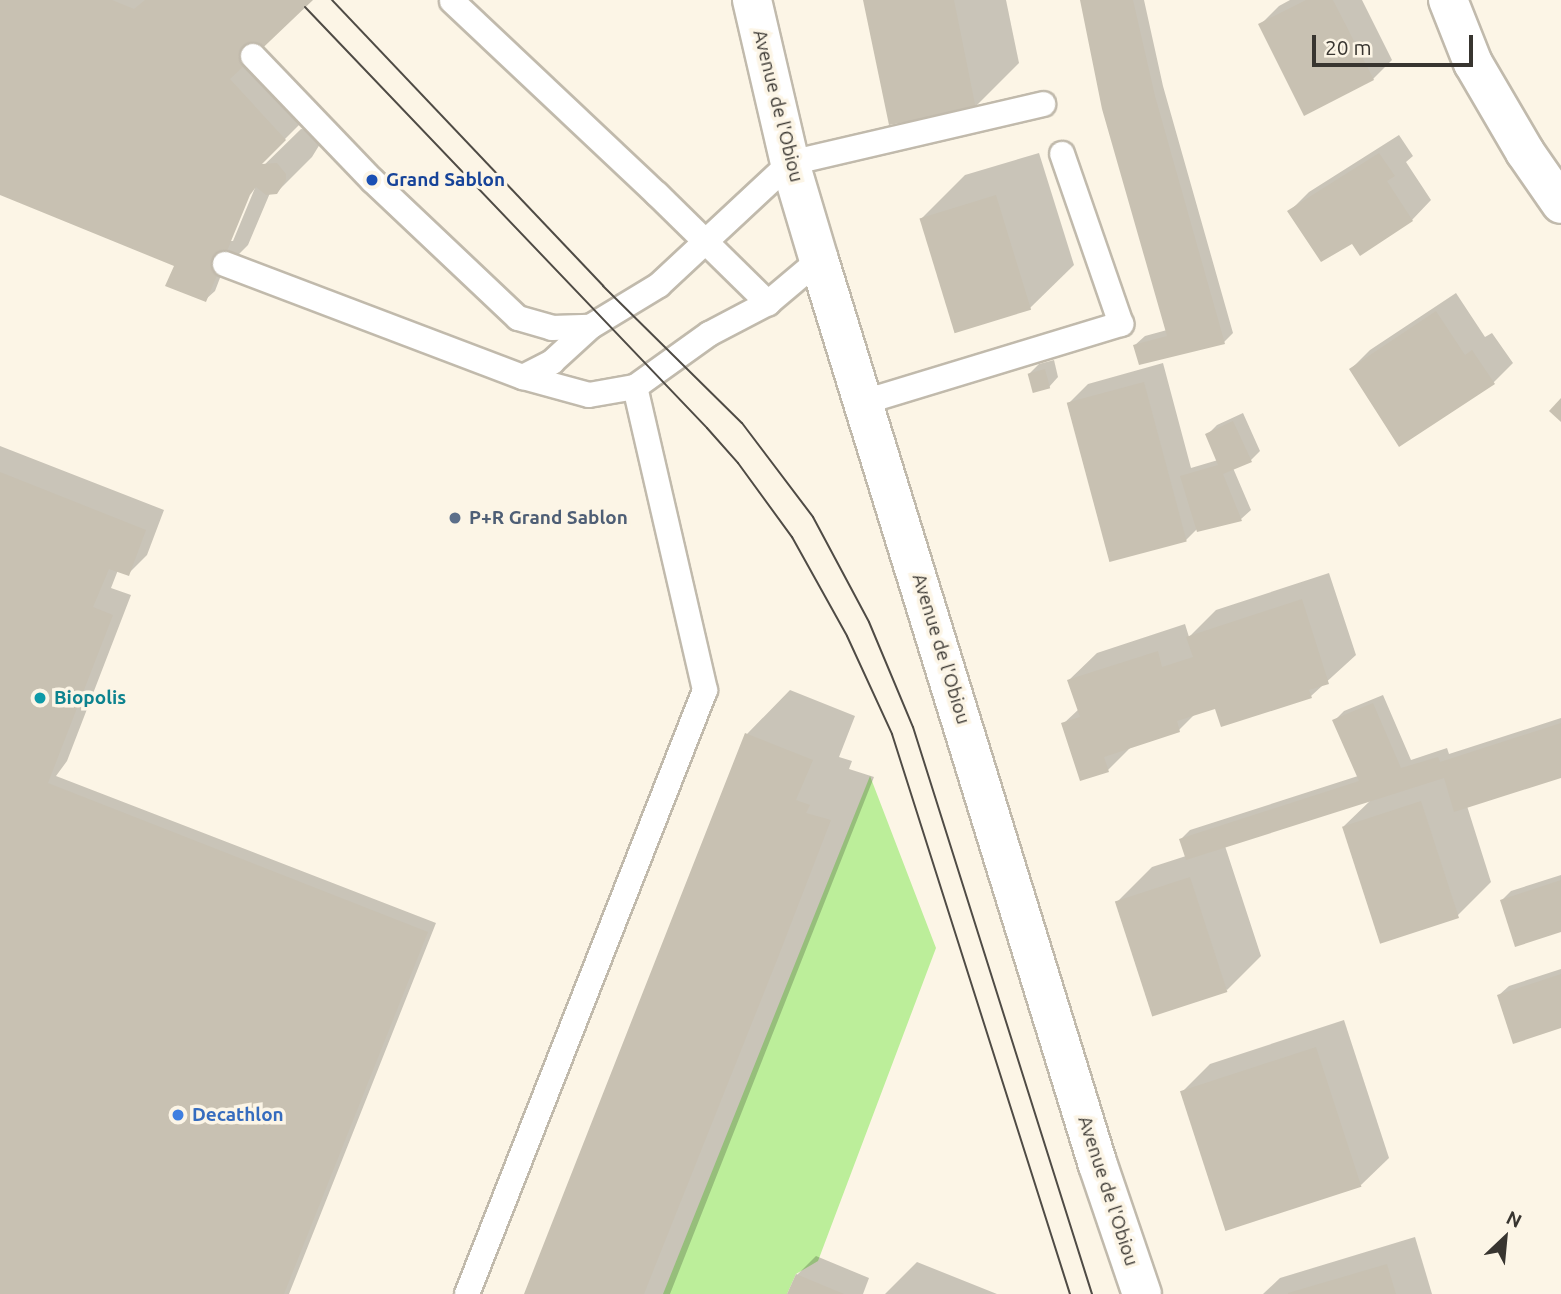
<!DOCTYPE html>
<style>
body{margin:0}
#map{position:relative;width:1561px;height:1294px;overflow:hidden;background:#fcf5e6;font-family:Ubuntu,sans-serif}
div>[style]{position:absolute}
.green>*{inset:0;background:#bcee9a}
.shadow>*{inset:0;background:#0003}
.building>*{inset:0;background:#c8c1b2;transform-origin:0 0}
.roads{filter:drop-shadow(2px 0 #c1baac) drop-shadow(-2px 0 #c1baac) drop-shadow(0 2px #c1baac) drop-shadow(0 -2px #c1baac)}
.lane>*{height:24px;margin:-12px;padding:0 12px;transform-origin:12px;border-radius:12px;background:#fff}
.street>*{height:38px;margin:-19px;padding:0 19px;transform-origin:19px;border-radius:19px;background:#fff}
.tram>*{height:2px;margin:-1px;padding:0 1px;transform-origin:1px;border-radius:1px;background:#4f4b45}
.dots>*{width:19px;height:19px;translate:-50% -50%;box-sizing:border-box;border:4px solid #fcf5e6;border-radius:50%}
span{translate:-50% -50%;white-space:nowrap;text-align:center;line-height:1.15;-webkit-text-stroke:7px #fcf5e6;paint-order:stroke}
.street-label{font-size:19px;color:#383530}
.transit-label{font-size:19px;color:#164399;font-weight:700}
.left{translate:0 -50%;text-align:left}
.service-label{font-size:19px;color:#4e5e75;font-weight:700}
.culture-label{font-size:19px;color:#0d838f;font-weight:700}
.shop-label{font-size:19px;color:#366cbe;font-weight:700}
.north{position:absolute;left:1470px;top:1203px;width:70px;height:70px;-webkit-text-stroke:5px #fcf5e6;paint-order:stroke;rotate:26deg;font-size:19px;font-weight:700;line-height:28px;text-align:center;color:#383530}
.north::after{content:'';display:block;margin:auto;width:24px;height:32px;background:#383530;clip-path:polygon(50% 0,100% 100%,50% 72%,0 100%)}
.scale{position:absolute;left:1312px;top:35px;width:161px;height:32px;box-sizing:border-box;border:4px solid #383530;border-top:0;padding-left:9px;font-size:21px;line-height:24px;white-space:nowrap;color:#383530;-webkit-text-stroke:5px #fcf5e6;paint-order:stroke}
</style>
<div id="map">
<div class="green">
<i style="clip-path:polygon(870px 776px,936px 948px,818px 1261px,796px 1274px,787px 1294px,663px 1294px)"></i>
</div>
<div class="shadow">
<i style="clip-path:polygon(evenodd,0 0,310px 0,256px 51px,312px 112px,258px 166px,258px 171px,301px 129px,311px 130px,320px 144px,312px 157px,277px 192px,270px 193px,248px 245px,223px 270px,215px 291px,205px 300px,177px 265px,0 194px,0 0,252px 186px,255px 188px,233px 241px,229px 241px,252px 186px)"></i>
<i style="clip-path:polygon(865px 0,1006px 0,1019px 63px,975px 107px)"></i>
<i style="clip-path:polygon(1082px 0,1144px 0,1163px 86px,1233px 333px,1224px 342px,1135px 345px,1145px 336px,1167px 330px)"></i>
<i style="clip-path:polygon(1290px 0,1362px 0,1392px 60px,1373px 79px,1305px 114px,1260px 25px,1279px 6px)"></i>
<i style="clip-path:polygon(1399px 135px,1413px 156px,1406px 162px,1431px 200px,1412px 220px,1361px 254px,1352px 242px,1290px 211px,1309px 192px)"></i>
<i style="clip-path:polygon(1039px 153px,1074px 265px,1030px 308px,921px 219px,965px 175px)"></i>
<i style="clip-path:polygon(1456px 293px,1485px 337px,1492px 333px,1513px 363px,1494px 382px,1400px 444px,1351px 369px,1370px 350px)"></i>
<i style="clip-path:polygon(1054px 360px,1058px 377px,1049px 387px,1029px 374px,1039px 364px)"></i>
<i style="clip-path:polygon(1163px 363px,1191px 468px,1218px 460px,1207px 435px,1217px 425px,1243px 413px,1260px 451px,1251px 460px,1233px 468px,1251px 510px,1241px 519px,1198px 528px,1186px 540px,1069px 403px,1088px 384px)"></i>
<i style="clip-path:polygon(0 446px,164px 510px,147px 555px,128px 574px,118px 570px,111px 588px,131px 595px,67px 761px,56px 776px,436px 923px,289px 1294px,0 1294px)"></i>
<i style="clip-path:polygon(1329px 573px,1356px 655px,1311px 696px,1216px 707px,1196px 713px,1179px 730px,1132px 746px,1108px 770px,1063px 724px,1079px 709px,1069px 680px,1097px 653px,1185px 624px,1189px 637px,1216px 610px)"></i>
<i style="clip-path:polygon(790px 690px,855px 716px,839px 757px,852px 761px,849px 769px,874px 777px,670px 1294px,526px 1294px,747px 734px)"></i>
<i style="clip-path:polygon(1383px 695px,1411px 760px,1447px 748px,1449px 754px,1561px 718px,1561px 776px,1467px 806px,1491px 882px,1457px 916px,1344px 826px,1372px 799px,1225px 846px,1261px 956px,1227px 990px,1117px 902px,1152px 867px,1186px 856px,1181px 839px,1190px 830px,1358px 776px,1335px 720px,1344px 711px)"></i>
<i style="clip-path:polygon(1561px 875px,1561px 930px,1502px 900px,1511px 891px)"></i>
<i style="clip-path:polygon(1561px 969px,1561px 1027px,1499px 995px,1509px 986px)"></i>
<i style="clip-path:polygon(1344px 1020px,1389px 1158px,1361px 1185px,1182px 1092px,1210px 1064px)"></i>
<i style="clip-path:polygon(1415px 1237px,1432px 1294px,1263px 1294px,1280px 1278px)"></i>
<i style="clip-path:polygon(816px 1256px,869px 1278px,863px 1294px,789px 1294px,797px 1275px)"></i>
<i style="clip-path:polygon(917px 1262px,997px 1294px,885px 1294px)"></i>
</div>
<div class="building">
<i style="clip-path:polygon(0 0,112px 0,134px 9px,145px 0,313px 0,230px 79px,286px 140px,262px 164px,277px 163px,286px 174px,286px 180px,277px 194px,266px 195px,256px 187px,250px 195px,206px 302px,165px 286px,174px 266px,0 195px)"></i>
<i style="clip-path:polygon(863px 0,954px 0,976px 109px,889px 125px)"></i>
<i style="clip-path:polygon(1080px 0,1133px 0,1155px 96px,1225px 344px,1139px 365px,1133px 345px,1167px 336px,1102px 109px)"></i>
<i style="clip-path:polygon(1306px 0,1333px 0,1374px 80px,1304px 116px,1258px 24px)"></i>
<i style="clip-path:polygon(1379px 153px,1395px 176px,1387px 181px,1413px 221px,1360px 256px,1352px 244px,1321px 262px,1287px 211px)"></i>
<i style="left:996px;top:195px;width:120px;height:80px;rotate:73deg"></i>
<i style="clip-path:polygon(1436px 311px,1465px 355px,1472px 350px,1495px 384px,1399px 447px,1349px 369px)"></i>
<i style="left:1045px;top:369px;width:20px;height:18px;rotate:75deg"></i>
<i style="left:1144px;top:382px;width:165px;height:80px;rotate:75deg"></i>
<i style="clip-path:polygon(1561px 398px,1561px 422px,1549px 411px)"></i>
<i style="clip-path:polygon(1233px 421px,1252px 462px,1223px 474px,1242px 521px,1197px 532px,1180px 476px,1218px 465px,1205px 434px)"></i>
<i style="clip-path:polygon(0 472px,146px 530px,129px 576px,109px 569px,93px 607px,113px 615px,48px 783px,428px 932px,284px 1294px,0 1294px)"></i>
<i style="clip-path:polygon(1302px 599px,1329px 684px,1309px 690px,1312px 698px,1221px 727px,1215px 709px,1177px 721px,1180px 732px,1104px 757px,1109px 772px,1080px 781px,1061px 723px,1080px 717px,1067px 680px,1158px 651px,1162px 667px,1193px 657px,1186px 637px)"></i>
<i style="clip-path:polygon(1373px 703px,1401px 768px,1438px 757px,1440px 762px,1561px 723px,1561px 778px,1454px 812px,1444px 778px,1186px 860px,1179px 839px,1359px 781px,1332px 720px)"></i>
<i style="clip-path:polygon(745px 733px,813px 760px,796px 800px,810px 805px,806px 813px,831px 820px,777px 960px,644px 1294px,524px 1294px)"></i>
<i style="left:1421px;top:801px;width:123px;height:83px;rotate:72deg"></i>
<i style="left:1190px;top:877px;width:121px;height:79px;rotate:72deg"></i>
<i style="clip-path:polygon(1561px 880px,1561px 932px,1515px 947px,1500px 900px)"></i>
<i style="clip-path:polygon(1561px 974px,1561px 1028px,1513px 1044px,1497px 995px)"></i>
<i style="left:1316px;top:1047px;width:147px;height:143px;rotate:72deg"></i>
<i style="clip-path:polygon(1387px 1264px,1396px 1294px,1288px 1294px,1288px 1293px)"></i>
<i style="clip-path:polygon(796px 1274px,844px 1294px,787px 1294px)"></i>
</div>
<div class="roads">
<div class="lane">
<i style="left:452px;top:1px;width:282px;rotate:43.3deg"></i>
<i style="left:657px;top:194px;width:156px;rotate:44.5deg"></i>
<i style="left:253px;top:56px;width:172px;rotate:46.2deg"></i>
<i style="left:372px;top:180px;width:201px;rotate:43.4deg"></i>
<i style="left:518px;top:318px;width:35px;rotate:16deg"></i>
<i style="left:552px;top:328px;width:38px;rotate:-2deg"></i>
<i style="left:590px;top:327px;width:81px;rotate:-31.3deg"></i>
<i style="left:659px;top:285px;width:179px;rotate:-43deg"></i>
<i style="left:790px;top:163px;width:260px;rotate:-13.1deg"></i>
<i style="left:225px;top:264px;width:319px;rotate:20.8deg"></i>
<i style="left:523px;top:377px;width:68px;rotate:15.3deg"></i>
<i style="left:589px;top:395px;width:47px;rotate:-9.9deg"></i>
<i style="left:635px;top:387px;width:91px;rotate:-35.6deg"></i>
<i style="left:709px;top:334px;width:67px;rotate:-27.7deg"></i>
<i style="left:768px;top:303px;width:67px;rotate:-40.1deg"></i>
<i style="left:523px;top:377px;width:33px;rotate:-27deg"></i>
<i style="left:552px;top:362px;width:52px;rotate:-42.6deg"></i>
<i style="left:864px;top:402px;width:269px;rotate:-16.9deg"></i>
<i style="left:1121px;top:324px;width:180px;rotate:-109.1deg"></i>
<i style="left:467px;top:1294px;width:649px;rotate:-68.49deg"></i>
<i style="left:705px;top:690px;width:311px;rotate:-103deg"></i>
</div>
<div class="street">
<i style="left:752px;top:0;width:167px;rotate:76.9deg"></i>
<i style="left:790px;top:163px;width:101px;rotate:73.4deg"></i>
<i style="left:819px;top:260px;width:947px;rotate:72.87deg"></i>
<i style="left:1098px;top:1165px;width:136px;rotate:71.2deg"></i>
<i style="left:1448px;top:0;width:68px;rotate:68.4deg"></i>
<i style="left:1473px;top:63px;width:103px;rotate:59.7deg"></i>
<i style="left:1525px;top:152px;width:63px;rotate:55.3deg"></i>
</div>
</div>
<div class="tram">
<i style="left:332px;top:0;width:394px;rotate:46.5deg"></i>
<i style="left:603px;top:286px;width:195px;rotate:44.6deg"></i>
<i style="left:742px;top:423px;width:118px;rotate:52.9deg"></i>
<i style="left:813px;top:517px;width:119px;rotate:61.9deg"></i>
<i style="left:869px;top:622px;width:114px;rotate:67.3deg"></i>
<i style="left:913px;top:727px;width:595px;rotate:72.48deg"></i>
<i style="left:305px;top:7px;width:582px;rotate:46.32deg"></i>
<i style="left:707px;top:428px;width:47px;rotate:48.5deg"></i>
<i style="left:738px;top:463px;width:92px;rotate:53.9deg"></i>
<i style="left:792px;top:537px;width:113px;rotate:60.9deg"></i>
<i style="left:847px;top:636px;width:108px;rotate:65.3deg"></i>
<i style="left:892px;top:734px;width:588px;rotate:72.37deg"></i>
</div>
<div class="dots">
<i style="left:372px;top:180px;background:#1a4fb4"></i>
<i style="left:455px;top:518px;background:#5c6f8a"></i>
<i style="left:40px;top:698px;background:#0f9aa8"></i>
<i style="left:178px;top:1115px;background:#3f7fe0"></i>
</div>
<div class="street-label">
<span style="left:778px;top:106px;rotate:76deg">Avenue de l'Obiou</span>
<span style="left:941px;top:649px;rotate:73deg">Avenue de l'Obiou</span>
<span style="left:1108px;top:1191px;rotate:72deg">Avenue de l'Obiou</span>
</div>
<div class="transit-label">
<span class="left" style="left:386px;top:180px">Grand Sablon</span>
</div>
<div class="service-label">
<span class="left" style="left:469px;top:518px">P+R Grand Sablon</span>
</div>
<div class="culture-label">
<span class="left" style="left:54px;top:698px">Biopolis</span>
</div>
<div class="shop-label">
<span class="left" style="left:192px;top:1115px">Decathlon</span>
</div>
<div class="north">N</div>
<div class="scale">20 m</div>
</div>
